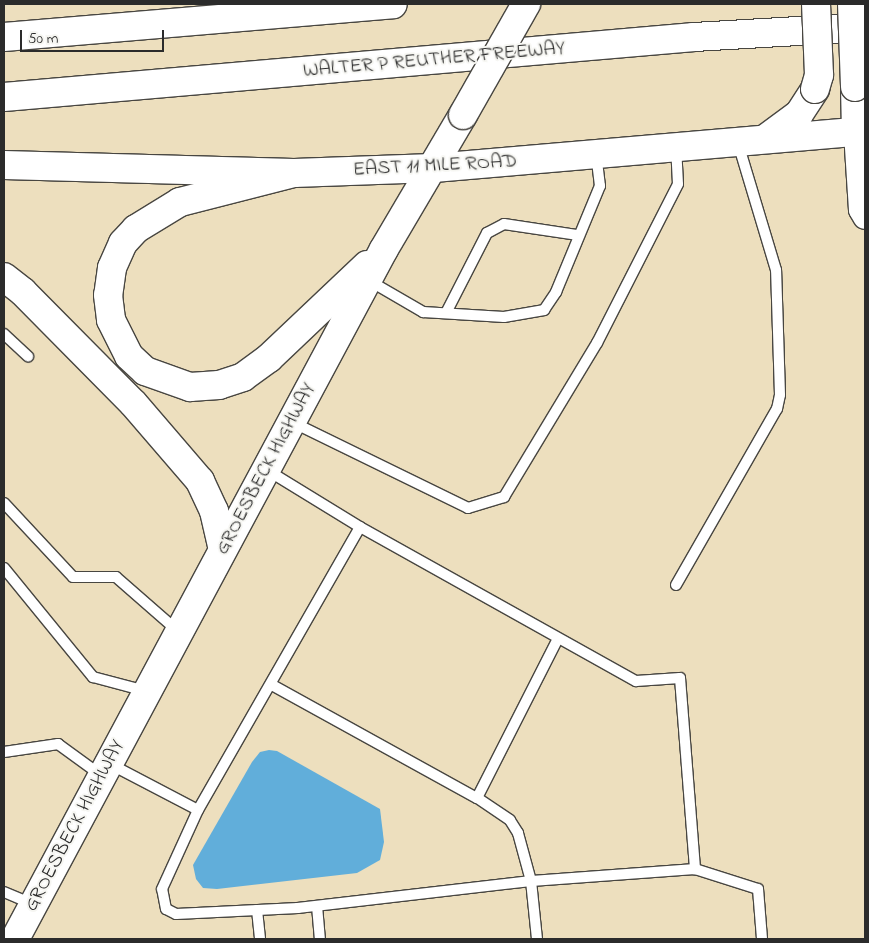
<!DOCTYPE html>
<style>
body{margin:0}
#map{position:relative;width:869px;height:943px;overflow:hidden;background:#eddfbe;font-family:"Indie Flower",sans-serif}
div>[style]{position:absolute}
.water>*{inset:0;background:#61aeda}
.roads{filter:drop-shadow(1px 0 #484641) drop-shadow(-1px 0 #484641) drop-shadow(0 1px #484641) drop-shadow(0 -1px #484641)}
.service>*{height:10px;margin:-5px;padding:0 5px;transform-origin:5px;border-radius:5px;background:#fff}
.tertiary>*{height:25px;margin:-12.5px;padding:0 12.5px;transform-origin:12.5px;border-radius:12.5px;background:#fff}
.secondary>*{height:28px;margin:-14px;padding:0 14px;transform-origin:14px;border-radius:14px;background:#fff}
.primary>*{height:28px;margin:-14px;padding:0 14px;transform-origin:14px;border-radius:14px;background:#fff}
.motorway>*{height:28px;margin:-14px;padding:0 14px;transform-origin:14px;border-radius:14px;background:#fff}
.bridges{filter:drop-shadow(1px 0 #484641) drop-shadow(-1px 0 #484641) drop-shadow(0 1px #484641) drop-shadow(0 -1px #484641)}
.secondary-bridge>*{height:28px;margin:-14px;padding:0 14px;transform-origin:14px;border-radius:14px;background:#fff}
.primary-bridge>*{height:28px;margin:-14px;padding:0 14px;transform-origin:14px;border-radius:14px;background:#fff}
span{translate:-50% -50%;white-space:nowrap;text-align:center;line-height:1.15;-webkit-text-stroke:4px #f6f6f2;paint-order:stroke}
.street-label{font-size:20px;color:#2b2b2b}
.frame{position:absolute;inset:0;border:5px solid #2b2b2b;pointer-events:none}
.scale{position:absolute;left:20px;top:30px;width:144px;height:22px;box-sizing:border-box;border:2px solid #2b2b2b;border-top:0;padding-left:6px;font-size:15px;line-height:18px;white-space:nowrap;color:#2b2b2b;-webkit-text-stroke:4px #f6f6f2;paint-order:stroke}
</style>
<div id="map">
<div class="water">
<i style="clip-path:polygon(269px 750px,277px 751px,380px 809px,384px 842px,380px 860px,357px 873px,217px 889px,203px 888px,196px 879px,193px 865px,252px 762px,260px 752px)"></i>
</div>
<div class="roads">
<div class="service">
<i style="left:368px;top:280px;width:64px;rotate:30.2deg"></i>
<i style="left:423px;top:312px;width:81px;rotate:3.5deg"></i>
<i style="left:504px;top:317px;width:41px;rotate:-9.9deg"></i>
<i style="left:544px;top:310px;width:22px;rotate:-56deg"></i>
<i style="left:556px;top:292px;width:115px;rotate:-67.5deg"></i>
<i style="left:600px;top:186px;width:31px;rotate:-97deg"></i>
<i style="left:446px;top:313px;width:90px;rotate:-62.9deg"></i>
<i style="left:487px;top:233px;width:19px;rotate:-28deg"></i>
<i style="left:504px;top:224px;width:75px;rotate:8.5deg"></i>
<i style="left:4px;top:334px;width:33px;rotate:43deg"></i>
<i style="left:292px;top:422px;width:196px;rotate:26deg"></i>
<i style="left:468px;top:508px;width:38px;rotate:-17deg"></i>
<i style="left:504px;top:497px;width:180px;rotate:-58.9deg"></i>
<i style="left:597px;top:343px;width:178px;rotate:-63deg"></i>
<i style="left:678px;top:184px;width:36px;rotate:-93deg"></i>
<i style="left:267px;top:470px;width:109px;rotate:31.5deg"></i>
<i style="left:360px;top:527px;width:316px;rotate:29.2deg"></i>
<i style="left:636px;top:681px;width:44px;rotate:-3.9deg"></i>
<i style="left:680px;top:678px;width:192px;rotate:85.5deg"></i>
<i style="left:695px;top:869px;width:164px;rotate:175.8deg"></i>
<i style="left:531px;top:881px;width:235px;rotate:173.4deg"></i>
<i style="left:298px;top:908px;width:122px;rotate:177.2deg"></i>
<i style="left:176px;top:914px;width:11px;rotate:-153deg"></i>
<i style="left:166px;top:909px;width:20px;rotate:-101deg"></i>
<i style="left:162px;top:889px;width:87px;rotate:-65.5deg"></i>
<i style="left:198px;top:810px;width:326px;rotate:-60.2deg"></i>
<i style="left:4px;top:503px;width:101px;rotate:47deg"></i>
<i style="left:73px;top:577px;width:43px"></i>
<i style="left:116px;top:577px;width:82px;rotate:41.1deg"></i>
<i style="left:4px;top:568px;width:141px;rotate:50.8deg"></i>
<i style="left:93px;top:677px;width:55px;rotate:14.8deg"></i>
<i style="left:676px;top:585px;width:203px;rotate:-60.2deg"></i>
<i style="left:777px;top:409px;width:14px;rotate:-78deg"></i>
<i style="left:780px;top:395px;width:125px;rotate:-91.8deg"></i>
<i style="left:776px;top:270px;width:133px;rotate:-106.7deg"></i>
<i style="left:272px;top:685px;width:234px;rotate:28.9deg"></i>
<i style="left:4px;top:752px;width:55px;rotate:-8.4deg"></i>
<i style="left:58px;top:744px;width:54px;rotate:36deg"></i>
<i style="left:110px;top:764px;width:99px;rotate:27.6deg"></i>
<i style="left:695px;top:869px;width:66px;rotate:17.6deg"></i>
<i style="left:758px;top:889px;width:50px;rotate:85.4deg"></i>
<i style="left:4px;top:892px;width:30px;rotate:23deg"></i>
<i style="left:317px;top:906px;width:33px;rotate:85deg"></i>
<i style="left:257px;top:910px;width:29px;rotate:84deg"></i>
<i style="left:537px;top:939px;width:58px;rotate:-95.9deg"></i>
<i style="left:531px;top:881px;width:50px;rotate:-105.2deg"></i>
<i style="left:518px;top:833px;width:15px;rotate:-122deg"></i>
<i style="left:510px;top:820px;width:40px;rotate:-146deg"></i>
<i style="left:477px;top:798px;width:177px;rotate:-63.1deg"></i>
</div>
<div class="tertiary">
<i style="left:856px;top:132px;width:77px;rotate:86.3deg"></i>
<i style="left:861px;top:209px;width:8px;rotate:60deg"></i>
</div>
<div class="secondary">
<i style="left:855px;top:87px;width:45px;rotate:88.7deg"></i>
<i style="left:765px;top:139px;width:42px;rotate:-36.3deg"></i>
<i style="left:799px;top:114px;width:30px;rotate:-57deg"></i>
<i style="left:4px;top:165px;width:290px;rotate:1.6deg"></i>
<i style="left:294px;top:173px;width:139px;rotate:-2.1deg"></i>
<i style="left:433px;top:168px;width:434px;rotate:-4.9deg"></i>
</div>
<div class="primary">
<i style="left:294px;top:173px;width:118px;rotate:165.7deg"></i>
<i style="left:180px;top:202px;width:52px;rotate:148.5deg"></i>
<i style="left:136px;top:229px;width:19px;rotate:133deg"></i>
<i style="left:123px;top:243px;width:27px;rotate:114deg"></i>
<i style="left:112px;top:268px;width:27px;rotate:98deg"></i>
<i style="left:108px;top:295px;width:25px;rotate:83deg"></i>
<i style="left:111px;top:320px;width:40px;rotate:63.4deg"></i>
<i style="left:129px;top:356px;width:22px;rotate:43deg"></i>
<i style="left:145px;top:371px;width:48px;rotate:19.6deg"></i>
<i style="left:190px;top:387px;width:29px;rotate:-4deg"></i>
<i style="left:219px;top:385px;width:25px;rotate:-18deg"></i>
<i style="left:243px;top:377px;width:32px;rotate:-36deg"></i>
<i style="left:269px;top:358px;width:135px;rotate:-43.5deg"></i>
<i style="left:4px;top:277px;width:24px;rotate:38deg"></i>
<i style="left:23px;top:292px;width:156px;rotate:45.3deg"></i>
<i style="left:133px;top:403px;width:103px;rotate:49.3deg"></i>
<i style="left:200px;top:481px;width:33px;rotate:65deg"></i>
<i style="left:214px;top:511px;width:39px;rotate:77deg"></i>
<i style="left:15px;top:939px;width:782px;rotate:-61.86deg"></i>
<i style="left:384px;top:249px;width:156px;rotate:-59.5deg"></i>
</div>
<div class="motorway">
<i style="left:4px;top:37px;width:390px;rotate:-4.8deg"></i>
<i style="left:4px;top:97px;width:693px;rotate:-4.97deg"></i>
<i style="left:694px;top:37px;width:171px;rotate:-3.3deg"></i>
</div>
</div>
<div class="bridges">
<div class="secondary-bridge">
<i style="left:852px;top:4px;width:83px;rotate:87.9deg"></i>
<i style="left:815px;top:89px;width:15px;rotate:-74deg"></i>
<i style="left:819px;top:75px;width:71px;rotate:-92.4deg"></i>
</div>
<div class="primary-bridge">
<i style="left:463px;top:115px;width:128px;rotate:-60.4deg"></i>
</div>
</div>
<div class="street-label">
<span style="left:434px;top:60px;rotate:-5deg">WALTER P REUTHER FREEWAY</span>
<span style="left:435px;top:166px;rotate:-3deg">EAST 11 MILE ROAD</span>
<span style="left:266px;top:469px;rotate:-62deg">GROESBECK HIGHWAY</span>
<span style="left:75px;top:826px;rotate:-62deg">GROESBECK HIGHWAY</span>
</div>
<div class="frame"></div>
<div class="scale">50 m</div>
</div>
